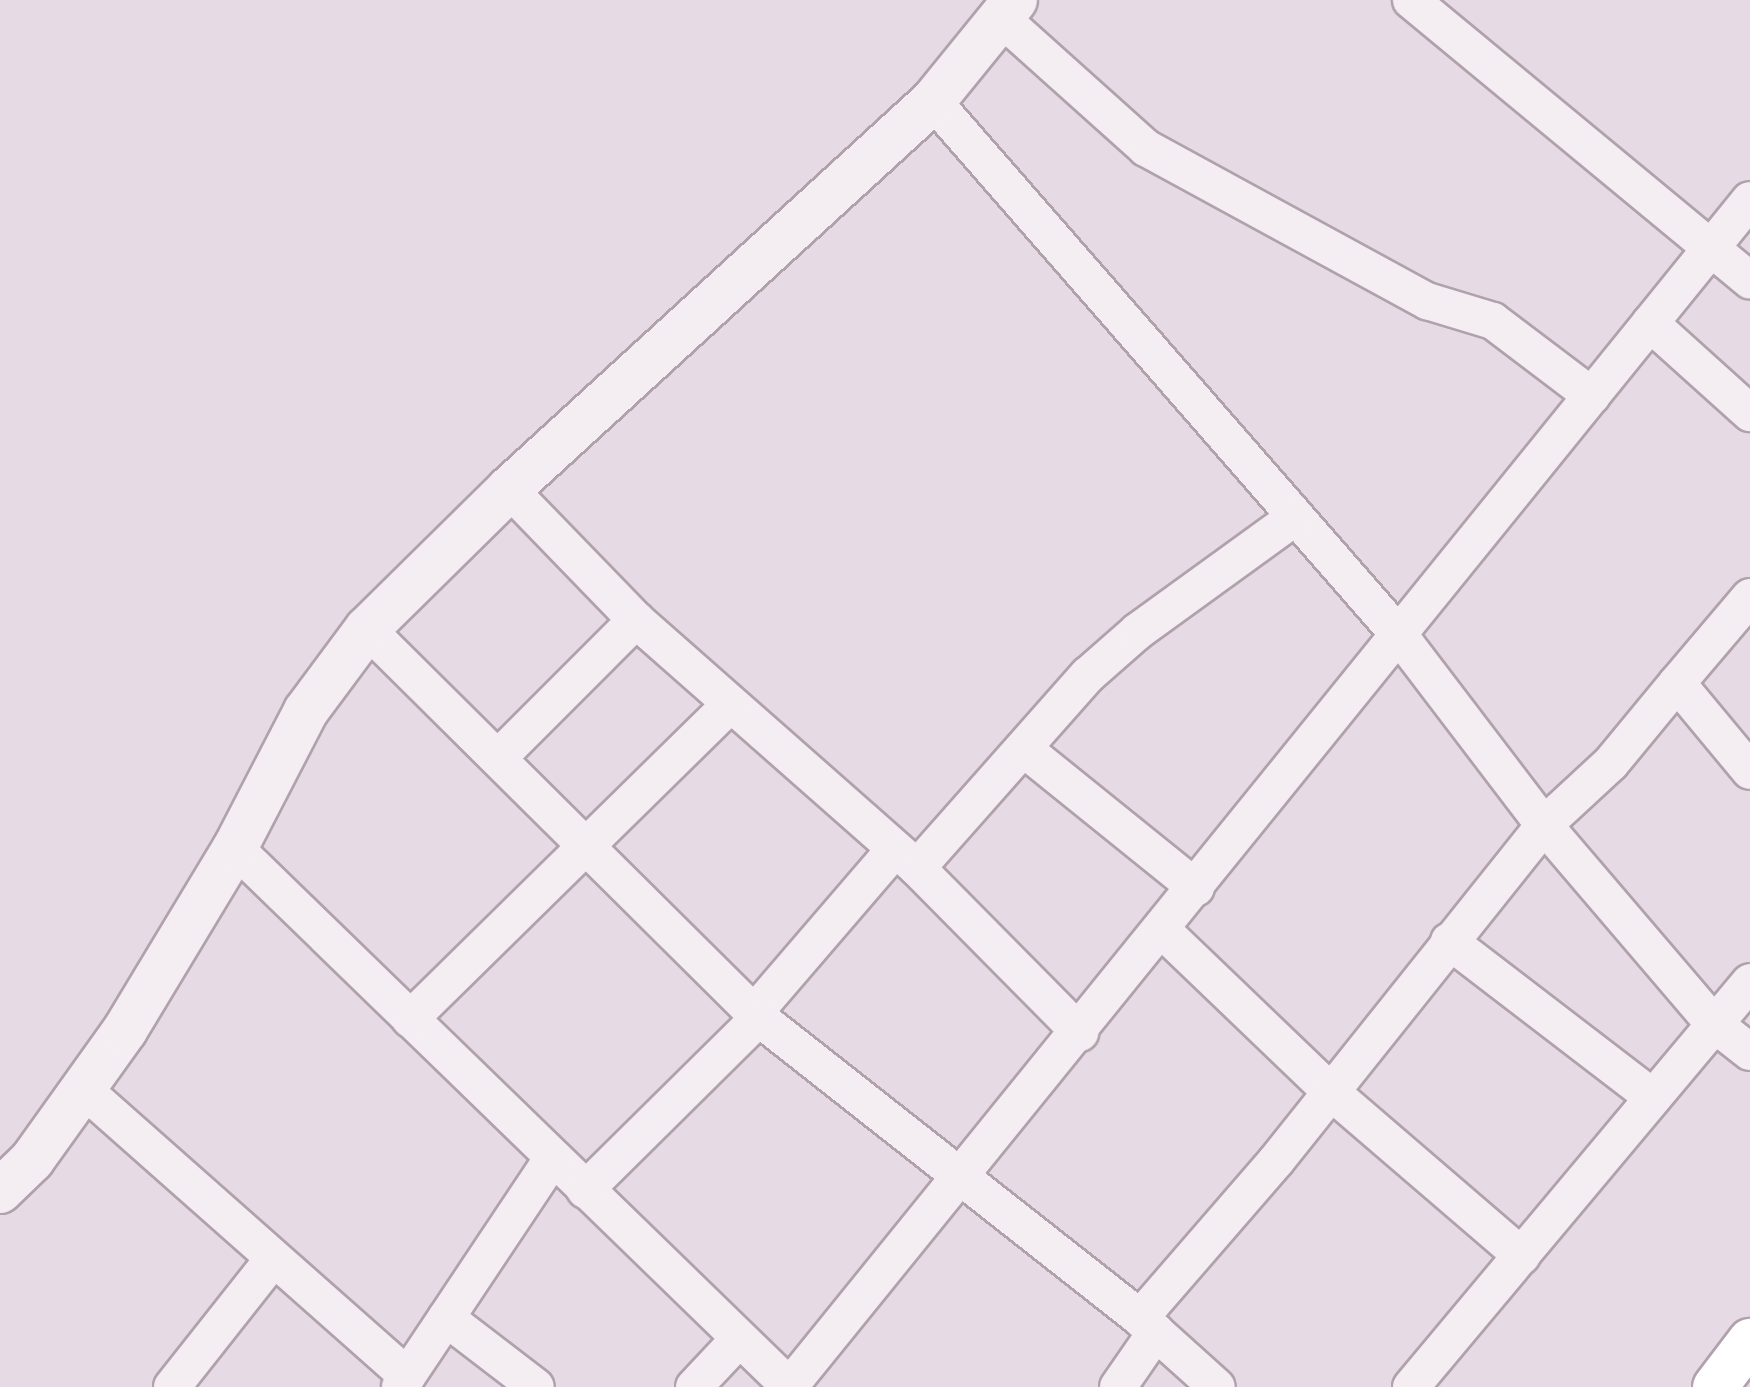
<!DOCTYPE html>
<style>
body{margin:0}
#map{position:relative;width:1750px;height:1387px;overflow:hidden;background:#e6dbe4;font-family:Ubuntu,sans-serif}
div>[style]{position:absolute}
.roads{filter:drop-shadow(2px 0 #b0a1ad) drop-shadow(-2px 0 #b0a1ad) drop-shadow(0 2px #b0a1ad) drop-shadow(0 -2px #b0a1ad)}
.minor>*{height:36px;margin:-18px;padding:0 18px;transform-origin:18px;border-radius:18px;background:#f4eef3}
.tertiary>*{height:44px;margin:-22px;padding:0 22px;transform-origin:22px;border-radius:22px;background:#f4eef3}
.primary>*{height:44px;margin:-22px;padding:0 22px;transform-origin:22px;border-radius:22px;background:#fff}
span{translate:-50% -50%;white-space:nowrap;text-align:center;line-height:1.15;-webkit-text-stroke:6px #f4ebf2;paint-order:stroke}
</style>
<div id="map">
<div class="roads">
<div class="minor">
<i style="left:1411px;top:0;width:440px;rotate:39.6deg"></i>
<i style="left:1000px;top:17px;width:196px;rotate:41.9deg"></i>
<i style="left:1146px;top:148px;width:320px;rotate:28.6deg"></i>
<i style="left:1427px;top:301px;width:69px;rotate:16.9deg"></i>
<i style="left:1493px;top:321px;width:124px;rotate:37.1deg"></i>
<i style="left:933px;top:101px;width:709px;rotate:48.89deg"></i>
<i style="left:1399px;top:635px;width:239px;rotate:52.7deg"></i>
<i style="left:1544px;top:825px;width:260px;rotate:49.5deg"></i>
<i style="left:1713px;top:1023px;width:47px;rotate:38.1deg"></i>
<i style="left:1650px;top:323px;width:135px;rotate:42deg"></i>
<i style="left:509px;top:489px;width:182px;rotate:45.9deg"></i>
<i style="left:636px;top:620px;width:375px;rotate:41.4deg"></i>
<i style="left:917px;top:868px;width:232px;rotate:45.3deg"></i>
<i style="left:1750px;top:597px;width:113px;rotate:130.3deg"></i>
<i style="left:1677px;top:683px;width:114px;rotate:50.3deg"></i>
<i style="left:367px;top:629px;width:552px;rotate:44.78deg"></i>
<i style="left:759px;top:1018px;width:485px;rotate:38.2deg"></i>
<i style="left:1140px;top:1318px;width:103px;rotate:41.9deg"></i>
<i style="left:1024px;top:749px;width:221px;rotate:38.9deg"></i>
<i style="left:499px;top:757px;width:194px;rotate:-45deg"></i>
<i style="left:235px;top:848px;width:774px;rotate:44.16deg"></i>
<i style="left:917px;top:868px;width:258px;rotate:-48.5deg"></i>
<i style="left:1088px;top:675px;width:67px;rotate:-41.3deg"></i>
<i style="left:1138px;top:631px;width:191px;rotate:-35.9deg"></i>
<i style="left:1162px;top:930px;width:233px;rotate:43.8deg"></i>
<i style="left:1330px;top:1091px;width:253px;rotate:40.7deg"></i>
<i style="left:1449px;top:941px;width:256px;rotate:37.5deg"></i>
<i style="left:754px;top:1013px;width:216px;rotate:-49.3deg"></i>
<i style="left:410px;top:1019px;width:445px;rotate:-44.5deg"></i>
<i style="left:83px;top:1089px;width:433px;rotate:41.5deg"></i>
<i style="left:585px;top:1190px;width:245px;rotate:-44.7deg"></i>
<i style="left:446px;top:1318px;width:113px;rotate:37.5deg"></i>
<i style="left:1140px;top:1318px;width:208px;rotate:-49.1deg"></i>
<i style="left:1276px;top:1161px;width:430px;rotate:-51.4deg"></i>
<i style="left:1544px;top:825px;width:91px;rotate:-42.8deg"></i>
<i style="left:1611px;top:763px;width:104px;rotate:-50.5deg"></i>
<i style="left:172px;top:1387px;width:163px;rotate:-51.7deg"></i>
<i style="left:400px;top:1387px;width:275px;rotate:-56.3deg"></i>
<i style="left:694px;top:1387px;width:66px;rotate:-46.8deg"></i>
<i style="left:789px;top:1387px;width:1527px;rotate:-51.01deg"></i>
<i style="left:1118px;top:1387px;width:67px;rotate:-55.4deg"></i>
<i style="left:1411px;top:1387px;width:528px;rotate:-50.07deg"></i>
</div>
<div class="tertiary">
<i style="left:0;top:1191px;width:45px;rotate:-44.1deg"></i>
<i style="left:32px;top:1160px;width:160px;rotate:-54.4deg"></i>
<i style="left:125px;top:1030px;width:213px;rotate:-58.9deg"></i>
<i style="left:235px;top:848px;width:154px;rotate:-62.6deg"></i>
<i style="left:306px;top:711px;width:102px;rotate:-53.4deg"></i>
<i style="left:367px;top:629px;width:199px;rotate:-44.6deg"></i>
<i style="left:509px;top:489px;width:575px;rotate:-42.46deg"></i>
<i style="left:933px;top:101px;width:130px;rotate:-50.9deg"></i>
</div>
<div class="primary">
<i style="left:1715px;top:1387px;width:58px;rotate:-52.7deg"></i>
</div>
</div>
</div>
